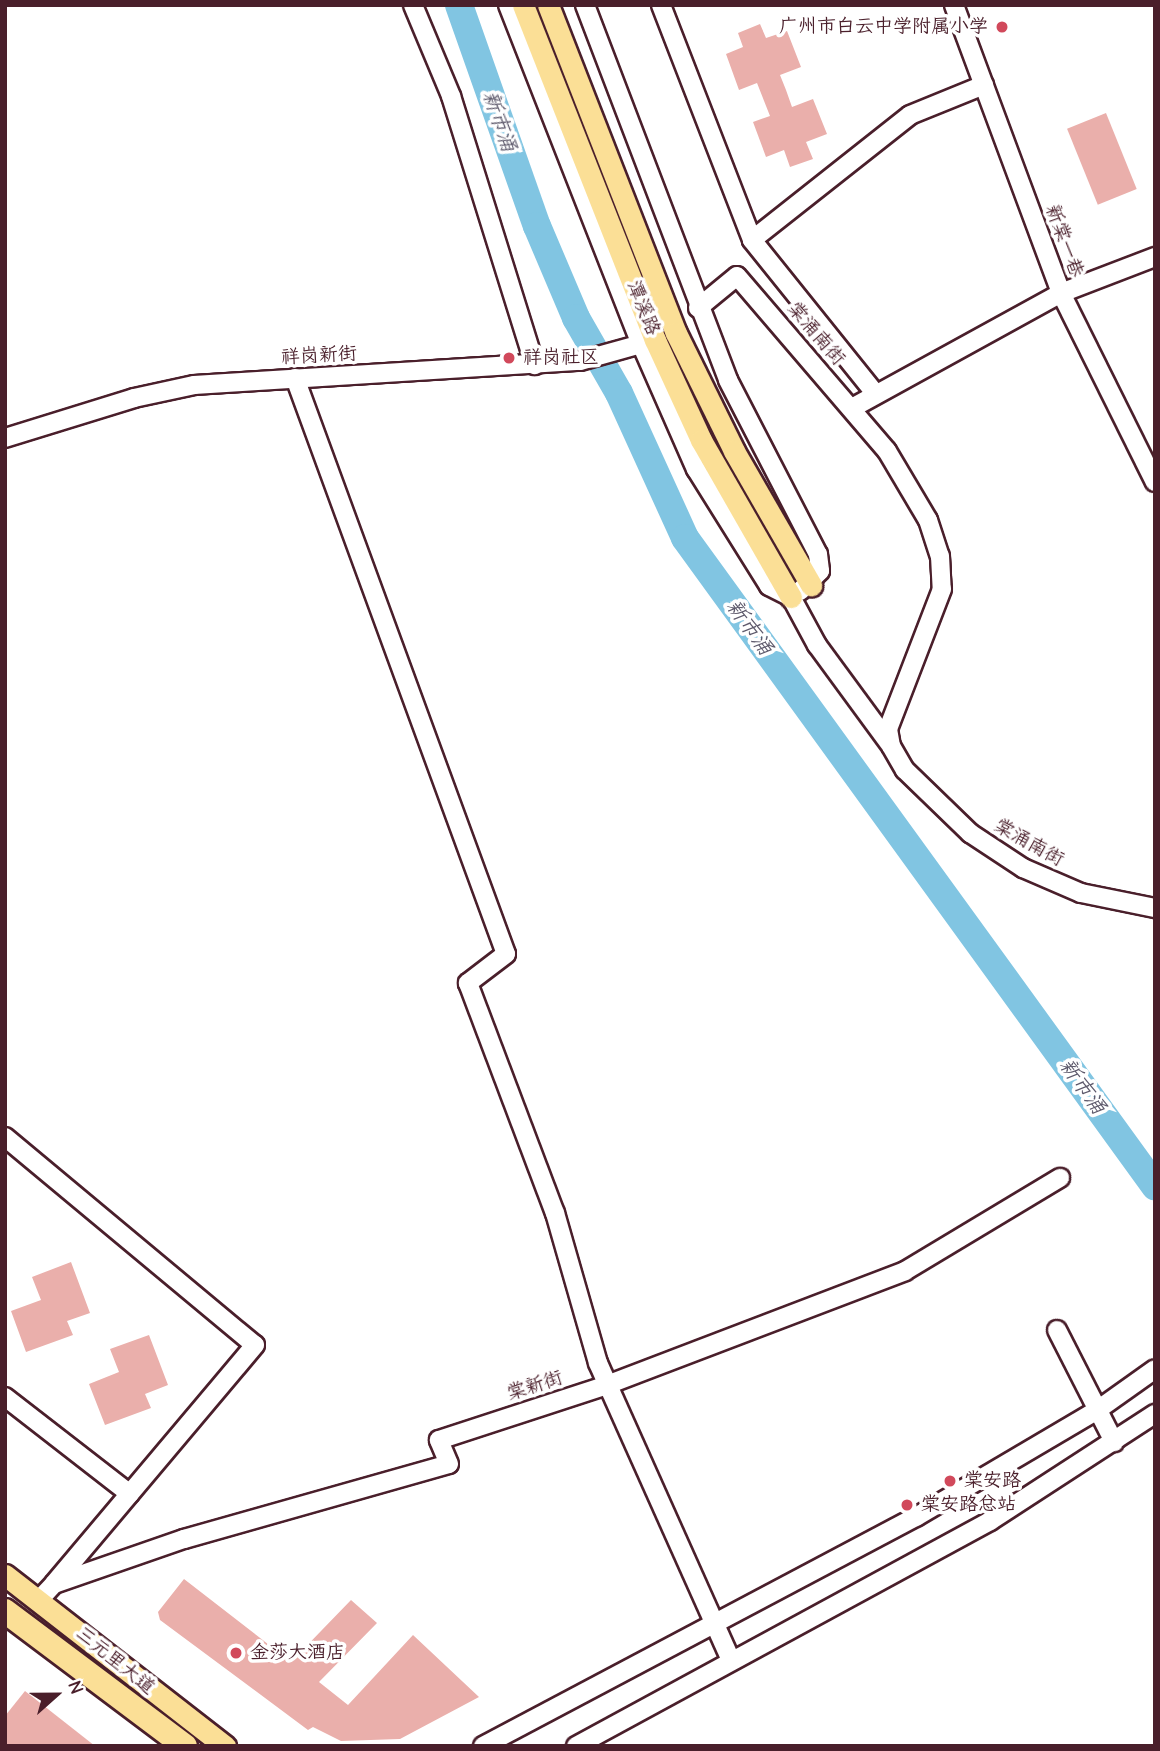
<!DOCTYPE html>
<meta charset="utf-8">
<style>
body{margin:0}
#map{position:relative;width:1160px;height:1751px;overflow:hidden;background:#fff;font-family:"Comic Neue","LXGW WenKai TC",sans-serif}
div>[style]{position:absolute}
.river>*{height:28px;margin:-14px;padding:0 14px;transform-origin:14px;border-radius:14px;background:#81c5e2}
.building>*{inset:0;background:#eaafab;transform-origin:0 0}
.roads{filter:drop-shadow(2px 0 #4a1f2b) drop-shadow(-2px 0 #4a1f2b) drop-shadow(0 2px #4a1f2b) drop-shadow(0 -2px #4a1f2b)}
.minor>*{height:18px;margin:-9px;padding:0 9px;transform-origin:9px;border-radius:9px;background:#fff}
.major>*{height:21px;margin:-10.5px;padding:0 10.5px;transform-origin:10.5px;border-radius:10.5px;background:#fbdf96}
.highway>*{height:24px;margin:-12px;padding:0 12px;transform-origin:12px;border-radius:12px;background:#fbdf96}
.dots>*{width:19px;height:19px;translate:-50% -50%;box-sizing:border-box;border:4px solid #fff;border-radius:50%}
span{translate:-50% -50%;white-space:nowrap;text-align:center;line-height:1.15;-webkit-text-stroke:7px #fff;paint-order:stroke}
.poi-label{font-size:19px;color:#4a1f2b}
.right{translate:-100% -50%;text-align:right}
.left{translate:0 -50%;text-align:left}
.street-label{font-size:19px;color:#4a1f2b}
.water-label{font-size:21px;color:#5d596b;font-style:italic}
.frame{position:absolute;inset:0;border:7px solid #4a1f2b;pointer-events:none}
.north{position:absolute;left:21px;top:1660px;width:70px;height:70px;-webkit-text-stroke:5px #fff;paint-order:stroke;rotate:69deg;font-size:19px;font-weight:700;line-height:28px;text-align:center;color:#4a1f2b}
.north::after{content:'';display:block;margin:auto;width:24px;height:32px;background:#4a1f2b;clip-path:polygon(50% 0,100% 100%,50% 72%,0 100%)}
</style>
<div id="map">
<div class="river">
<i style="left:459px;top:5px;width:234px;rotate:70.6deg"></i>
<i style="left:537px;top:226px;width:100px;rotate:67deg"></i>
<i style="left:576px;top:318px;width:86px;rotate:60.2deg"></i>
<i style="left:619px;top:393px;width:159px;rotate:65.5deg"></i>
<i style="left:685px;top:538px;width:801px;rotate:54.05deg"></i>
</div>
<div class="building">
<i style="clip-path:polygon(760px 24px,766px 38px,787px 31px,801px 67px,780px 75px,786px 90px,792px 107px,813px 99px,827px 134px,806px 142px,813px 159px,790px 167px,784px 150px,766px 157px,753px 122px,770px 116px,757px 83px,739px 90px,726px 54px,743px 47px,738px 33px)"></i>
<i style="left:1106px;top:113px;width:82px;height:42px;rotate:68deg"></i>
<i style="clip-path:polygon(71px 1262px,90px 1313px,67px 1321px,73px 1335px,26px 1352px,11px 1311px,41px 1300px,32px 1277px)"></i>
<i style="clip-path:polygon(149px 1335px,168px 1385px,145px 1394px,151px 1408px,105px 1425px,89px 1384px,119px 1372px,110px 1349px)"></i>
<i style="clip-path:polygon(184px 1579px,291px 1662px,351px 1600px,377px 1623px,319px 1682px,348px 1705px,413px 1635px,479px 1697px,400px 1739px,341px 1741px,313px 1727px,308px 1730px,160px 1620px,158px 1612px)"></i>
<i style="clip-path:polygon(25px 1691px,95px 1746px,5px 1746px,5px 1716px)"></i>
</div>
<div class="roads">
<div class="minor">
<i style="left:413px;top:5px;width:99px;rotate:67.3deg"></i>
<i style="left:451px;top:96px;width:282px;rotate:72.7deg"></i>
<i style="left:508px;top:5px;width:364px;rotate:68.6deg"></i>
<i style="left:641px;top:344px;width:137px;rotate:66.3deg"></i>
<i style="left:696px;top:469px;width:138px;rotate:58deg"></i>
<i style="left:769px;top:586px;width:25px;rotate:27deg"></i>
<i style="left:585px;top:5px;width:401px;rotate:69.1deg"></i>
<i style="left:728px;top:380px;width:196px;rotate:62.7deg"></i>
<i style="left:818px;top:554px;width:17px;rotate:83deg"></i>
<i style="left:820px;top:571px;width:28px;rotate:135deg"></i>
<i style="left:661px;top:5px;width:252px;rotate:68.8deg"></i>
<i style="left:752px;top:240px;width:198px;rotate:51.2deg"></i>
<i style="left:954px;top:5px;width:307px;rotate:69.6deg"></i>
<i style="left:1061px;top:293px;width:211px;rotate:63.6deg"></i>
<i style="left:752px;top:240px;width:201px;rotate:-38.3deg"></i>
<i style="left:910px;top:115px;width:80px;rotate:-22.1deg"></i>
<i style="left:698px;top:308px;width:50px;rotate:-39.4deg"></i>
<i style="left:737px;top:276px;width:230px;rotate:49.4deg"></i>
<i style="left:887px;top:451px;width:80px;rotate:59.3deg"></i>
<i style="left:928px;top:520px;width:38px;rotate:72deg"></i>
<i style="left:940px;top:556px;width:33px;rotate:87deg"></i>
<i style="left:942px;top:589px;width:150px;rotate:111.1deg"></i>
<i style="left:888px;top:729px;width:17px;rotate:80deg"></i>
<i style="left:891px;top:746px;width:28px;rotate:60deg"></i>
<i style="left:905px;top:770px;width:91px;rotate:44.1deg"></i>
<i style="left:970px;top:833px;width:64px;rotate:33.4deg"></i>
<i style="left:1023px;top:868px;width:63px;rotate:23.3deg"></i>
<i style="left:1081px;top:893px;width:76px;rotate:11.5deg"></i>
<i style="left:295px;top:378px;width:613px;rotate:69.88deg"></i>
<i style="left:506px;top:954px;width:48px;rotate:142.7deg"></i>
<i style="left:468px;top:983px;width:246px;rotate:69.3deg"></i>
<i style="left:555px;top:1213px;width:156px;rotate:74deg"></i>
<i style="left:598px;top:1363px;width:326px;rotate:65.9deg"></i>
<i style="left:852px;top:408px;width:239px;rotate:-28.8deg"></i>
<i style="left:1061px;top:293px;width:101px;rotate:-21deg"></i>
<i style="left:5px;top:438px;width:135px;rotate:-17.2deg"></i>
<i style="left:134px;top:398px;width:61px;rotate:-12.2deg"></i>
<i style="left:194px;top:385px;width:387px;rotate:-3.6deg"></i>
<i style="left:580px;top:361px;width:63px;rotate:-15.6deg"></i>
<i style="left:791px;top:597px;width:55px;rotate:61.6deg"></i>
<i style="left:817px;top:645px;width:122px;rotate:53.7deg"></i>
<i style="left:5px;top:1137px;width:325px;rotate:39.8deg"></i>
<i style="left:255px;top:1345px;width:312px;rotate:130.1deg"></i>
<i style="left:1057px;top:1330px;width:126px;rotate:63deg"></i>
<i style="left:5px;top:1397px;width:158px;rotate:37.8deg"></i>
<i style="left:39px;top:1600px;width:22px;rotate:-47deg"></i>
<i style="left:54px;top:1584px;width:138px;rotate:-19.1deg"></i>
<i style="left:184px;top:1539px;width:275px;rotate:-15.8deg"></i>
<i style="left:449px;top:1464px;width:26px;rotate:-113deg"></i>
<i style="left:439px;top:1440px;width:177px;rotate:-18.1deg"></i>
<i style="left:607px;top:1385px;width:319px;rotate:-20.9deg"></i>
<i style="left:905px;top:1271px;width:181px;rotate:-31deg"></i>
<i style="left:483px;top:1746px;width:490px;rotate:-27.9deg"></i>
<i style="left:916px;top:1517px;width:209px;rotate:-30.5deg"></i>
<i style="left:1096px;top:1411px;width:72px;rotate:-35.4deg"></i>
<i style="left:576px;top:1746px;width:471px;rotate:-28.5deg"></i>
<i style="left:990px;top:1521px;width:197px;rotate:-33deg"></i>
</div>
<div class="major">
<i style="left:523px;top:5px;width:360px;rotate:68.5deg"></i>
<i style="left:655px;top:340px;width:110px;rotate:65.3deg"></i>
<i style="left:701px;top:440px;width:181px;rotate:60.2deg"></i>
<i style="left:548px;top:5px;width:352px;rotate:68.7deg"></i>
<i style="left:676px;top:333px;width:131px;rotate:63.8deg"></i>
<i style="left:734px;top:451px;width:155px;rotate:60.1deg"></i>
<i style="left:5px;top:1575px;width:279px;rotate:37.9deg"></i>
</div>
<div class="highway">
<i style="left:5px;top:1611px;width:225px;rotate:36.9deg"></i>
</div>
</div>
<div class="dots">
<i style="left:1002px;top:27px;background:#d1495b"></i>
<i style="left:509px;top:358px;background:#d1495b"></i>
<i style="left:950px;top:1481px;background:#d1495b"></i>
<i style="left:907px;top:1505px;background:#d1495b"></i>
<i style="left:236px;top:1653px;background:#d1495b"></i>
</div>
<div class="poi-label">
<span class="right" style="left:988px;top:27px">广州市白云中学附属小学</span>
<span class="left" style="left:523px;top:358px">祥岗社区</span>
<span class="left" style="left:964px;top:1481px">棠安路</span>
<span class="left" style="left:921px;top:1505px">棠安路总站</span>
<span class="left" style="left:250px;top:1653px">金莎大酒店</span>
</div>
<div class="street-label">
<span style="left:1064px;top:241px;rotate:70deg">新棠一巷</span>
<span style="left:643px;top:308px;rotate:68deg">潭溪路</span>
<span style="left:816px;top:334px;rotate:49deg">棠涌南街</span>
<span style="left:319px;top:356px;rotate:-3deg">祥岗新街</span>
<span style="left:1029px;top:843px;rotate:29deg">棠涌南街</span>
<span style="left:535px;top:1386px;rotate:-18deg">棠新街</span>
<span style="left:115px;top:1661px;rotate:39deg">三元里大道</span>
</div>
<div class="water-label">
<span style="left:500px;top:121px;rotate:71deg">新市涌</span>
<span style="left:750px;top:627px;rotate:54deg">新市涌</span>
<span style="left:1083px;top:1086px;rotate:54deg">新市涌</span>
</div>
<div class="frame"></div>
<div class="north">N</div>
</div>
